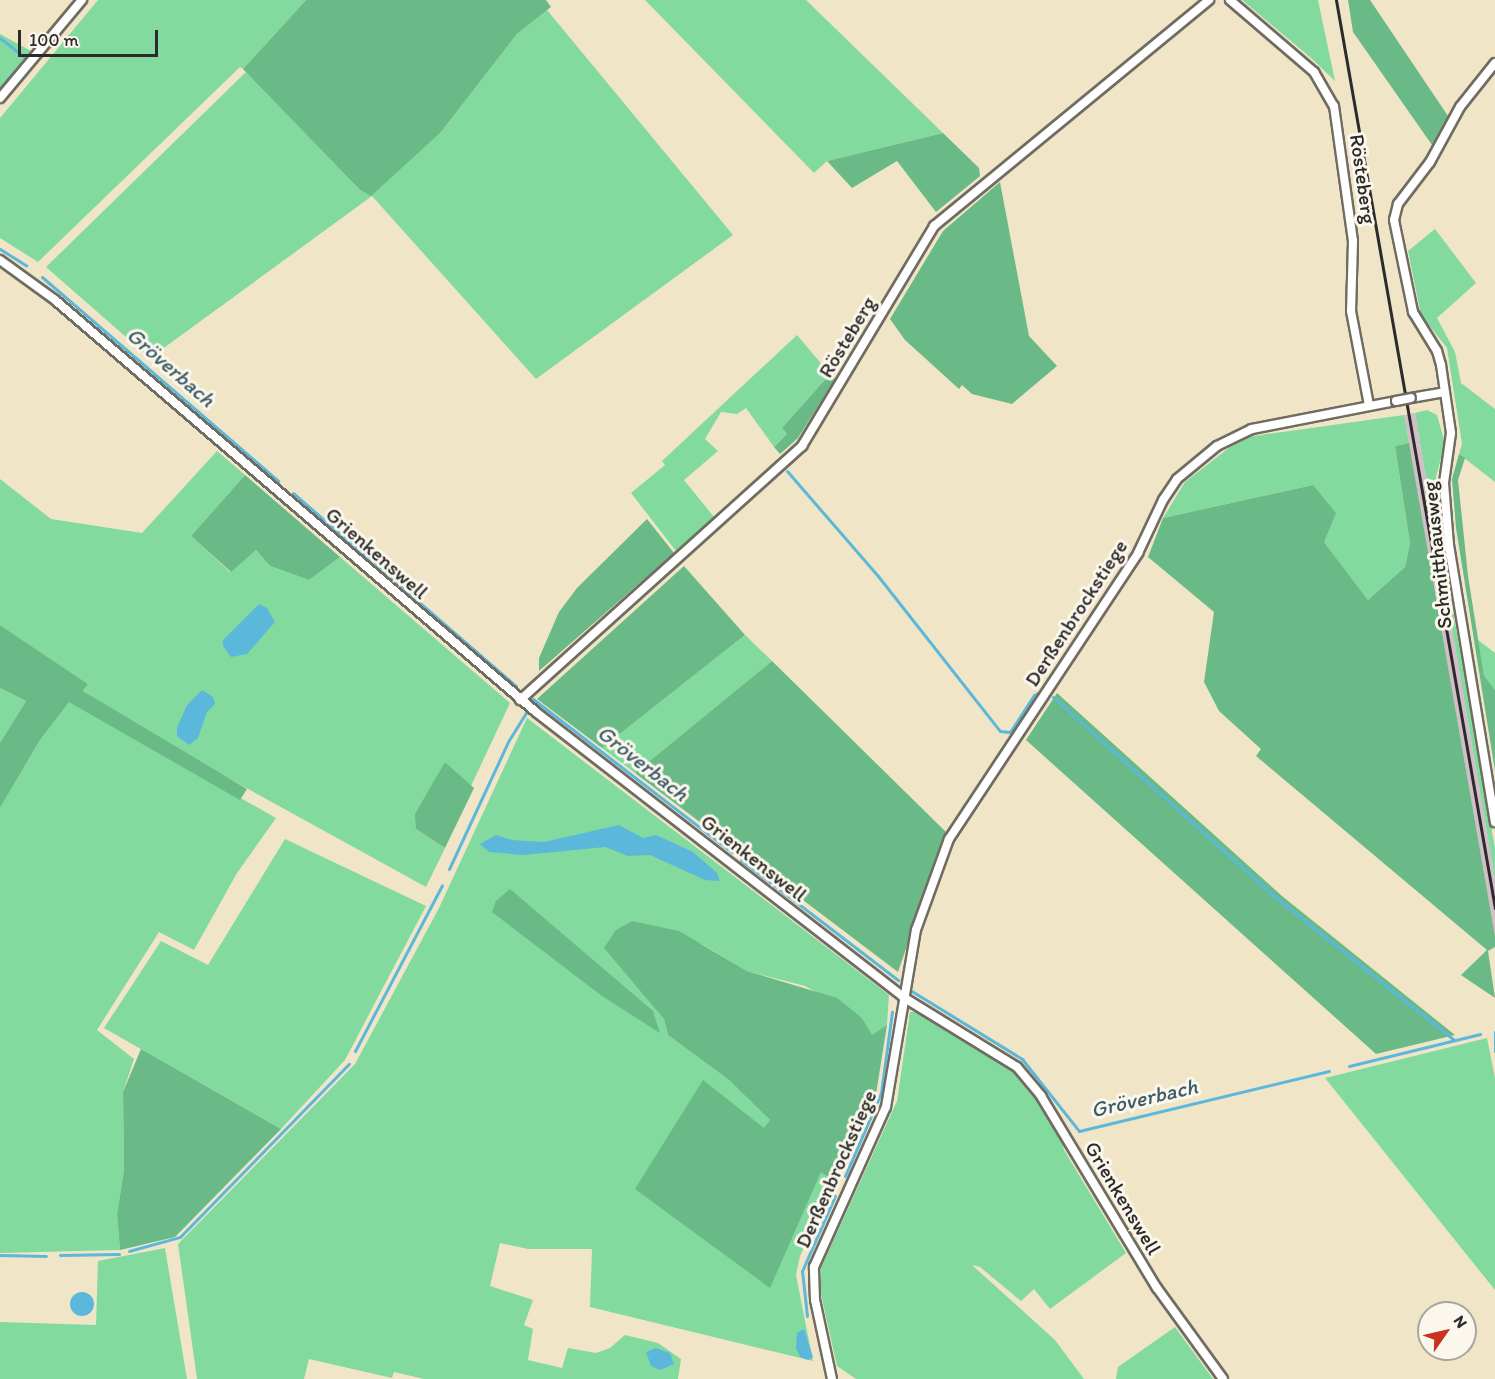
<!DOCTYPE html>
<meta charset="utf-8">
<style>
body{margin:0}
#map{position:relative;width:1495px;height:1379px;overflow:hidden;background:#f1e5c8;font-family:Itim,sans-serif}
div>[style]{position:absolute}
.industrial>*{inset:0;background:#d2bdc8}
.green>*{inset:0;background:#82da9f}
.forest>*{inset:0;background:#69ba86}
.water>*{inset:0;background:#5cb8da}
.round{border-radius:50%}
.stream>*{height:3px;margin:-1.5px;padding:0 1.5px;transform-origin:1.5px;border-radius:1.5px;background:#5cb8da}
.roads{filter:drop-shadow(2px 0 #706c62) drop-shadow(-2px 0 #706c62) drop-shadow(0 2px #706c62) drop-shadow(0 -2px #706c62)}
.minor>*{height:8px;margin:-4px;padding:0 4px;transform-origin:4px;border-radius:4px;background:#fff}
.rail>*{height:3px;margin:-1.5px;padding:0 1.5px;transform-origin:1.5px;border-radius:1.5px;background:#2b2b2b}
.bridges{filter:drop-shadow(2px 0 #706c62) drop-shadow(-2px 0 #706c62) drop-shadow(0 2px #706c62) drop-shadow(0 -2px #706c62)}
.minor-bridge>*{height:8px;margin:-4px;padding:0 4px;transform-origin:4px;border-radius:4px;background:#fff}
span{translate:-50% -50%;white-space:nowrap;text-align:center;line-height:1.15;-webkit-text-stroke:6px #fbf7ec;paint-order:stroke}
.street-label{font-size:21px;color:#2b2b2b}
.water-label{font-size:22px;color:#3c5c68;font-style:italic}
.north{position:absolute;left:1417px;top:1301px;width:60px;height:60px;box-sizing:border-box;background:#fbf7ec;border:2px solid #a8a59f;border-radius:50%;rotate:56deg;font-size:16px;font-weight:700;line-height:24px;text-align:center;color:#2b2b2b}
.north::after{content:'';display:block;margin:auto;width:21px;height:27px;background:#c8321e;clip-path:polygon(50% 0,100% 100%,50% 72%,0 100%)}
.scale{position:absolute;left:18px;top:30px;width:140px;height:27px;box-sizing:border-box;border:3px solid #2b2b2b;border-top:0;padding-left:8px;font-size:18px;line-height:21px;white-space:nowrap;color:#2b2b2b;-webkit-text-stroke:4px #fbf7ec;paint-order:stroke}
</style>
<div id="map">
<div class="industrial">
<i style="clip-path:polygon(1415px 413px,1495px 879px,1495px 936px,1404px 415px)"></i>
</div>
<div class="green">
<i style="clip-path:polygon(98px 0,306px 0,243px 69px,240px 67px,38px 262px,0 238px,0 118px)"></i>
<i style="clip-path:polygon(645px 0,806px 0,943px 133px,827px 161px,814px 173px)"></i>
<i style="clip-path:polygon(1242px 0,1318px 0,1335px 81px,1311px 58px)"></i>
<i style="clip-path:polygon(547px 10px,733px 235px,536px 379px,372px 196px,150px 358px,46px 267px,246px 72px,359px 189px,441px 132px,517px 34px)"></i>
<i style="clip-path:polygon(0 34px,31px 51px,0 87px)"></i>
<i style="clip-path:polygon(1435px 229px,1476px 283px,1437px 318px,1455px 352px,1461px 383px,1495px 409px,1495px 482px,1459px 454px,1462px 444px,1447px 348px,1421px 315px,1408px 251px)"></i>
<i style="clip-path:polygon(797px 335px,830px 374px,782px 428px,787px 434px,774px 447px,746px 408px,737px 414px,721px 412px,705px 439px,718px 451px,684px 480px,714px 517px,676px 551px,631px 493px,665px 465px,662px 461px)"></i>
<i style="clip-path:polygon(1427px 410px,1437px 415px,1445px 443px,1436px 477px,1447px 577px,1495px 848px,1495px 879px,1415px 413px)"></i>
<i style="clip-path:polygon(1404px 415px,1409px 443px,1395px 446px,1410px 543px,1405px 567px,1368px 600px,1324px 542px,1313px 485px,1163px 518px,1185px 482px,1230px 447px,1253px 436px)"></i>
<i style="clip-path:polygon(217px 451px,245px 475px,191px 536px,230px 572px,256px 550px,270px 566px,309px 580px,340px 557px,510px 703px,471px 786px,445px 762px,416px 829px,445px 848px,426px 887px,201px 763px,83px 691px,88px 684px,0 625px,0 479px,51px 519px,142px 533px)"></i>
<i style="clip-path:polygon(745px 635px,772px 661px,635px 773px,602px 748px)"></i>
<i style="clip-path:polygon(1478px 640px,1495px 653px,1495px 690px,1484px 677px)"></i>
<i style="clip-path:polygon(0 688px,26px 701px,0 743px)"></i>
<i style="clip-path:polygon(69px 701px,276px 818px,237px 873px,194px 950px,159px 932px,97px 1030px,134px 1059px,123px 1092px,124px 1170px,117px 1214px,120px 1250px,0 1253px,0 808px,40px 740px)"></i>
<i style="clip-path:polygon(527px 718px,889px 995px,887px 1025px,872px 1036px,862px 1018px,805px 986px,747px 971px,702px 944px,643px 991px,664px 1019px,668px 1035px,729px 1080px,770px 1120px,765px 1128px,835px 1182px,800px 1256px,796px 1275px,813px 1361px,590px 1307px,592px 1249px,528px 1249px,500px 1243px,490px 1286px,533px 1300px,524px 1325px,533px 1329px,528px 1360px,562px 1368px,568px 1348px,596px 1353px,610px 1348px,625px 1335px,658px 1343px,681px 1359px,678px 1379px,424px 1379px,394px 1372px,392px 1378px,309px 1359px,304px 1379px,197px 1379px,178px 1244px,355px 1064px,439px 908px)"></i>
<i style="clip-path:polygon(285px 839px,426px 906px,345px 1060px,281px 1129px,104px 1028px,161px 941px,208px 965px)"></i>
<i style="clip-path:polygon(910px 1012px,918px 1012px,1021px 1077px,1060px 1134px,1064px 1150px,1126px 1253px,1050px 1309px,1034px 1289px,1021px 1301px,980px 1267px,972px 1265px,1055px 1340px,1084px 1379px,856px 1379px,837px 1366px,820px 1290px,820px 1270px,897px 1101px)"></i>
<i style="clip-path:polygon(1487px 1038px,1495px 1078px,1495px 1290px,1325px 1078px)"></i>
<i style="clip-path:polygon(165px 1248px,187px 1379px,0 1379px,0 1322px,96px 1325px,98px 1261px)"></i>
<i style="clip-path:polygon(1175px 1327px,1213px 1379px,1116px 1379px,1118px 1367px)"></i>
</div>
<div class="forest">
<i style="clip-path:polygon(306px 0,546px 0,551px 7px,517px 34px,441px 132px,371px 196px,359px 189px,243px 69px)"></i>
<i style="clip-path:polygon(1348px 0,1370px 0,1448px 116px,1432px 145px,1353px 32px)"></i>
<i style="clip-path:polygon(943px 133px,979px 168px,980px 176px,936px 212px,897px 161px,852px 188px,827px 161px)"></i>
<i style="clip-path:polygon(1000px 182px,1029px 336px,1057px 366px,1012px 404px,972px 394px,962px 385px,959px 389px,905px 340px,890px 319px,943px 231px)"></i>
<i style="clip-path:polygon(830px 374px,835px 379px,798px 438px,780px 454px,774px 447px,787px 434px,782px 428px)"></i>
<i style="clip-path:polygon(1409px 443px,1495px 936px,1495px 947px,1488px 951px,1495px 998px,1461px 975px,1487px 950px,1256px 756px,1261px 749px,1219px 711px,1204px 682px,1214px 612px,1148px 557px,1163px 518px,1313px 485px,1336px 513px,1324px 542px,1368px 600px,1405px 567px,1410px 543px,1395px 446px)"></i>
<i style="clip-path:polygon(1459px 454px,1465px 458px,1458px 480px,1468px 576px,1484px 676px,1495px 690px,1495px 771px,1456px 528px,1452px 479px)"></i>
<i style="clip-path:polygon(245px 475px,340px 557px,309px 580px,270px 566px,256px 550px,231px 572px,191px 536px)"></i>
<i style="clip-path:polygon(647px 519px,674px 553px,539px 671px,539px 658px,559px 612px,577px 588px)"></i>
<i style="clip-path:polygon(684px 566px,745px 635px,602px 748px,537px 699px)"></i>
<i style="clip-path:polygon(0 625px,88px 684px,83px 691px,247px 789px,240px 800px,69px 702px,40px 740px,0 808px,0 743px,26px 701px,0 688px)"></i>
<i style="clip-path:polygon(772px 661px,946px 832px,898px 972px,635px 773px)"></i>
<i style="clip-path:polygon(1057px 693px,1282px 896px,1455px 1035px,1376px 1054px,1026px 740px)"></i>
<i style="clip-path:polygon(445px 762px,474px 788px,445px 848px,416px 829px,415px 814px)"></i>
<i style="clip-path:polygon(510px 889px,653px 1011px,660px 1033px,602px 996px,492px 912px,496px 901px)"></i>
<i style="clip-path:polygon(632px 921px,679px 931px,747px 971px,837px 998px,862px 1018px,872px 1035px,887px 1025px,876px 1094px,860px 1131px,835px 1182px,821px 1172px,770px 1288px,635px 1189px,703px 1080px,764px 1128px,770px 1120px,729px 1080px,668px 1035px,664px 1019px,604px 948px,616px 930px)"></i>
<i style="clip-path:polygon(141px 1049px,281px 1129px,175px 1237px,120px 1250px,117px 1214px,124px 1170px,123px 1092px)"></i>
</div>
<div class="water">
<i style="clip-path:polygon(259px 604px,267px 608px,275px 622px,247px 654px,231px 657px,223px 646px,223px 640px)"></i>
<i style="clip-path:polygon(202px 690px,213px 697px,215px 704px,207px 712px,198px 738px,189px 745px,177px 736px,177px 728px,187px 705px)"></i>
<i style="clip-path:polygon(619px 825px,643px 838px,656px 835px,693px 852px,717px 873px,720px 881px,705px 880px,650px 855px,628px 856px,605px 847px,524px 855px,489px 852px,480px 844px,496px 835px,512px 840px,544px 842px)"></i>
<i class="round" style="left:70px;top:1292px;width:24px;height:24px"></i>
<i style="clip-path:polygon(804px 1329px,813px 1357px,808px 1360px,800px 1357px,796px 1348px,797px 1333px)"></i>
<i style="clip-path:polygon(656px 1348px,670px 1353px,674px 1364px,660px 1370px,651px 1366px,646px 1352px)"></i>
</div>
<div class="stream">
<i style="left:0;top:38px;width:33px;rotate:38deg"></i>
<i style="left:0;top:88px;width:32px;rotate:-49deg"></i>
<i style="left:0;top:249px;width:31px;rotate:32deg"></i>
<i style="left:42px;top:277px;width:312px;rotate:40.8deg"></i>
<i style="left:787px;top:471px;width:139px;rotate:49.1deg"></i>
<i style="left:878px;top:576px;width:197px;rotate:51.8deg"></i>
<i style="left:1000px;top:731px;width:10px;rotate:6deg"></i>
<i style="left:1010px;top:732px;width:44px;rotate:-57deg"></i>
<i style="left:1034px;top:695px;width:7px;rotate:-27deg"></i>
<i style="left:293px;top:493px;width:295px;rotate:40.9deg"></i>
<i style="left:1053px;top:697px;width:299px;rotate:42deg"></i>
<i style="left:1275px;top:897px;width:229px;rotate:38.6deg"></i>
<i style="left:533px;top:699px;width:251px;rotate:37.6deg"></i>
<i style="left:741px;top:860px;width:198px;rotate:37.4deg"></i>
<i style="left:449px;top:869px;width:142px;rotate:-65.1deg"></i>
<i style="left:509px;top:740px;width:32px;rotate:-58deg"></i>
<i style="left:910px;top:990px;width:132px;rotate:31.6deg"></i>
<i style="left:1022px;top:1059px;width:92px;rotate:51.6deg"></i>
<i style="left:1079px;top:1131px;width:257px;rotate:-13.5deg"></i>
<i style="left:1495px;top:1032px;width:19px;rotate:90deg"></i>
<i style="left:355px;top:1051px;width:187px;rotate:-62.3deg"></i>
<i style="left:1349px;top:1066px;width:135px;rotate:-13.7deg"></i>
<i style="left:845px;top:1176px;width:90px;rotate:-66.6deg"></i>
<i style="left:881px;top:1093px;width:82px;rotate:-82.3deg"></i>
<i style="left:129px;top:1251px;width:53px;rotate:-15.4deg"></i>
<i style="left:180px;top:1237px;width:242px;rotate:-45.7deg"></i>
<i style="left:0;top:1255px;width:46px;rotate:1.2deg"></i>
<i style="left:60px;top:1255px;width:59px;rotate:-1deg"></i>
<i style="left:807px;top:1316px;width:45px;rotate:-96.3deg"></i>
<i style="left:802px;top:1271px;width:82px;rotate:-66.3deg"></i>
</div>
<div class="roads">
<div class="minor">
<i style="left:1230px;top:0;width:111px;rotate:40.6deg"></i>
<i style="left:1314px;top:72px;width:39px;rotate:60deg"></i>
<i style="left:1334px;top:106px;width:136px;rotate:82deg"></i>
<i style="left:1353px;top:241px;width:70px;rotate:91.6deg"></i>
<i style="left:1351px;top:311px;width:96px;rotate:79.2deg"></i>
<i style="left:1495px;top:63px;width:56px;rotate:128.5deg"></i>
<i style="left:1460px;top:107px;width:63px;rotate:118.6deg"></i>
<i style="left:1430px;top:162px;width:53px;rotate:127.3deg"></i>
<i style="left:1398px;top:204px;width:16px;rotate:104deg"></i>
<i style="left:1394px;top:220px;width:94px;rotate:78.3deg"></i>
<i style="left:1413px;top:312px;width:46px;rotate:58.4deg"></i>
<i style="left:1437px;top:351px;width:15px;rotate:74deg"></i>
<i style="left:1441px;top:365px;width:69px;rotate:81.6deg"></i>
<i style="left:1451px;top:433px;width:50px;rotate:98deg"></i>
<i style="left:1444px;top:483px;width:62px;rotate:85.4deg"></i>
<i style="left:1449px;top:545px;width:281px;rotate:80.6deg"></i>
<i style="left:0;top:98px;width:128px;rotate:-50.1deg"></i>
<i style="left:0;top:260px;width:68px;rotate:36deg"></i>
<i style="left:55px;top:300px;width:633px;rotate:40.58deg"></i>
<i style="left:536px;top:712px;width:465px;rotate:37.8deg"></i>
<i style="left:903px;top:997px;width:134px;rotate:31.6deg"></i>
<i style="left:1017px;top:1067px;width:38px;rotate:50deg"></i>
<i style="left:1041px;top:1096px;width:224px;rotate:58.9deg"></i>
<i style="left:1157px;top:1288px;width:112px;rotate:54deg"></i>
<i style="left:1411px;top:398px;width:34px;rotate:-10deg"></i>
<i style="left:520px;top:700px;width:380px;rotate:-42deg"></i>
<i style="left:802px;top:446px;width:257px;rotate:-59deg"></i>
<i style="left:934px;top:226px;width:356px;rotate:-39.4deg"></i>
<i style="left:832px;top:1379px;width:81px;rotate:-102.1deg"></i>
<i style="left:815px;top:1300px;width:33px;rotate:-92deg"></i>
<i style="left:814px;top:1267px;width:175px;rotate:-65.8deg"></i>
<i style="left:886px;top:1107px;width:180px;rotate:-80.4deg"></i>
<i style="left:916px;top:930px;width:97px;rotate:-70.1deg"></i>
<i style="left:949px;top:839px;width:343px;rotate:-56.5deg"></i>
<i style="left:1138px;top:553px;width:59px;rotate:-64.7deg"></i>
<i style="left:1163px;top:500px;width:25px;rotate:-56deg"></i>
<i style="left:1177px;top:479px;width:52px;rotate:-39.5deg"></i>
<i style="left:1217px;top:446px;width:39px;rotate:-26deg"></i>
<i style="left:1252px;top:429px;width:147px;rotate:-11deg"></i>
</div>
</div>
<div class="rail">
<i style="left:1336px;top:0;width:922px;rotate:80.07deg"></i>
</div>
<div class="bridges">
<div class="minor-bridge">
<i style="left:1396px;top:401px;width:15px;rotate:-11deg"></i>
</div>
</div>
<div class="street-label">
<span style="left:1363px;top:179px;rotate:82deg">Rösteberg</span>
<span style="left:847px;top:337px;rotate:-59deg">Rösteberg</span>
<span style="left:377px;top:553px;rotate:41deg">Grienkenswell</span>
<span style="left:1437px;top:555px;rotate:-96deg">Schmitthausweg</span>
<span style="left:1076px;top:613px;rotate:-57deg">Derßenbrockstiege</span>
<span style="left:754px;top:858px;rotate:38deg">Grienkenswell</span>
<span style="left:836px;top:1169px;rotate:-66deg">Derßenbrockstiege</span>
<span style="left:1123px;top:1198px;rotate:59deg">Grienkenswell</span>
</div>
<div class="water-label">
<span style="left:171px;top:367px;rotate:41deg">Gröverbach</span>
<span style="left:643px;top:763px;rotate:38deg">Gröverbach</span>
<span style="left:1144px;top:1098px;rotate:-13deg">Gröverbach</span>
</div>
<div class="north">N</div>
<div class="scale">100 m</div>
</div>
